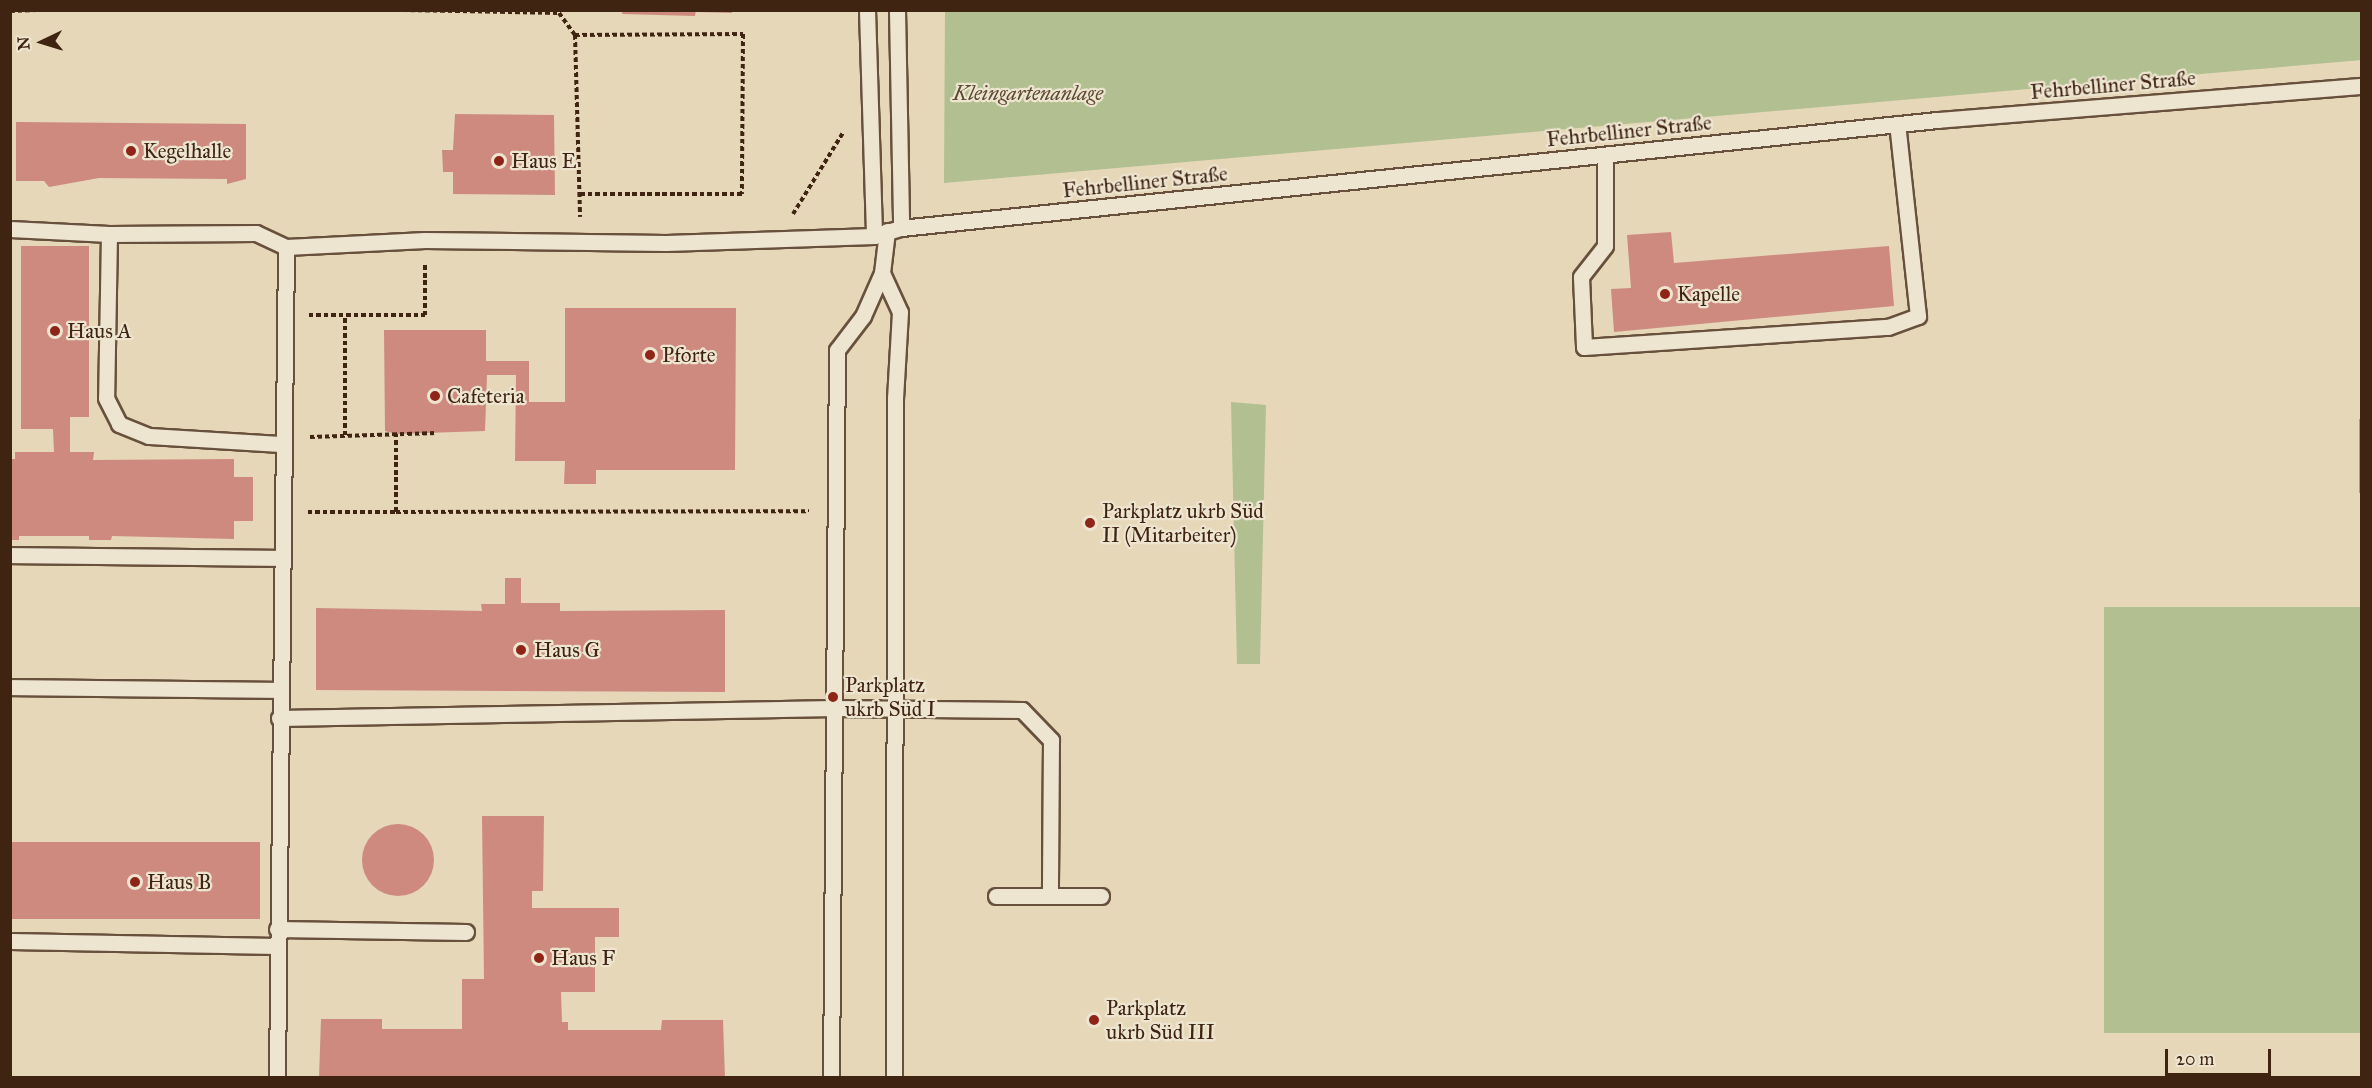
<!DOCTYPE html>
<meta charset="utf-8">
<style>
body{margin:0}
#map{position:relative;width:2372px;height:1088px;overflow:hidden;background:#e5d7b8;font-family:"IM FELL Great Primer",serif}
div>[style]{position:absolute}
.green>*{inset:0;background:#b1bf91;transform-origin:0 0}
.building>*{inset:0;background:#ce8a7e;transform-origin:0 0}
.round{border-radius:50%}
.path>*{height:4px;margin-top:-2px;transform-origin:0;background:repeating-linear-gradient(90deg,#3f2412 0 4.5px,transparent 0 7.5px)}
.roads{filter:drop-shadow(2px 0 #68513c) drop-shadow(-2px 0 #68513c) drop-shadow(0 2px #68513c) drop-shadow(0 -2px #68513c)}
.service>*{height:15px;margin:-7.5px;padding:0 7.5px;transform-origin:7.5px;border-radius:7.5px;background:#eee5d1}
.dots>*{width:16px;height:16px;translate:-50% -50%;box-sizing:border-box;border:3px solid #eee5d1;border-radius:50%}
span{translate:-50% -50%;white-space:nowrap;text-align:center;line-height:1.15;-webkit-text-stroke:4.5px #eee5d1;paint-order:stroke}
.street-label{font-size:21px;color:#3f2412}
.park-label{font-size:21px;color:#5c4b32;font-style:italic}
.poi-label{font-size:21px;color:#3f2412}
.left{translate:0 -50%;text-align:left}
.frame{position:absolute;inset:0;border:12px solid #3f2412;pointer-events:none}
.north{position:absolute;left:12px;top:12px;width:60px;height:60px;-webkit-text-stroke:4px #eee5d1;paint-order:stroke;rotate:266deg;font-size:16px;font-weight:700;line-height:24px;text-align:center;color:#3f2412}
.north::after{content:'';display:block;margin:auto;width:21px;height:27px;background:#3f2412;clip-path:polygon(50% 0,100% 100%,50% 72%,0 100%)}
.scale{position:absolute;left:2165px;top:1049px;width:106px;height:27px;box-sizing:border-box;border:3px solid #3f2412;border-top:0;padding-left:8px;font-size:18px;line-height:21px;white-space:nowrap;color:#3f2412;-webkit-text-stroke:4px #eee5d1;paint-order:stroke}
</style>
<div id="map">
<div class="green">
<i style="clip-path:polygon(945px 11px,2361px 10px,2362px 60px,944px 183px)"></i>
<i style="clip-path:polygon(1231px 402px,1266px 405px,1260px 664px,1237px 664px)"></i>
<i style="left:2361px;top:607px;width:426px;height:257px;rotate:90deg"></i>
</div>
<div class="building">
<i style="clip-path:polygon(623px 10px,696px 10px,695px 16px,622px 14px)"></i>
<i style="clip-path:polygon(697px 10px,732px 10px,732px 13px,697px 12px)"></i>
<i style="clip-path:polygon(455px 114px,554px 115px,555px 195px,453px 194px,453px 172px,443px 172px,442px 150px,453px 150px)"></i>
<i style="clip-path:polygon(16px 122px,246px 124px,246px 179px,227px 184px,227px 179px,99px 178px,49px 187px,44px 181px,16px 181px)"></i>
<i style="clip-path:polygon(1671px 232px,1674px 263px,1889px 246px,1894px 306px,1614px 332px,1611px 289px,1631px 288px,1627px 235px)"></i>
<i style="clip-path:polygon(21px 246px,89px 246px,89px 417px,70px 417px,70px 452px,94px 452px,93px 460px,234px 459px,234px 477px,253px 477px,253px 521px,234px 521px,234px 539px,112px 536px,111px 540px,89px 540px,89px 536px,19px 536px,19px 540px,10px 540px,10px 459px,15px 459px,15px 452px,54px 452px,53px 429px,21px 429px)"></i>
<i style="clip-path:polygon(565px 308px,736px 308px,735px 470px,596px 470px,596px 484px,564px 484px,565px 461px,515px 461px,516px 375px,487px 375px,485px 431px,396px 434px,385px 431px,384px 330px,486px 330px,486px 361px,529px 361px,529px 402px,565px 402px)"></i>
<i style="left:2359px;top:419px;width:3px;height:74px"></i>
<i style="clip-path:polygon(505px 578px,521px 578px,521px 603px,560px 603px,560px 611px,725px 610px,725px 692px,316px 690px,316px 608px,482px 611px,481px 604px,505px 604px)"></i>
<i style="clip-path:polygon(482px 816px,544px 816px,543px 891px,532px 891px,532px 908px,619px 908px,619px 937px,595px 937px,595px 992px,561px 992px,562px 1022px,568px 1022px,568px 1030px,661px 1030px,662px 1020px,723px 1020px,725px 1078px,319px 1078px,321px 1019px,382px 1019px,382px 1029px,462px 1029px,462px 979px,484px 979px)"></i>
<i class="round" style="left:362px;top:824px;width:72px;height:72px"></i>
<i style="left:10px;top:842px;width:250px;height:77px"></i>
</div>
<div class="path">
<i style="left:403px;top:10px;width:156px;rotate:1.1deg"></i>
<i style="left:559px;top:13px;width:27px;rotate:54deg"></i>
<i style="left:575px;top:35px;width:168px;rotate:-0.3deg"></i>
<i style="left:743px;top:34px;width:160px;rotate:90.4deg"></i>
<i style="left:742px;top:194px;width:163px;rotate:180deg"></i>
<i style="left:10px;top:11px;width:27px;rotate:-2deg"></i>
<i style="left:575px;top:35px;width:182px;rotate:88.4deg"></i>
<i style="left:793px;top:214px;width:97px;rotate:-58.4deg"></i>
<i style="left:309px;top:315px;width:116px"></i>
<i style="left:425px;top:315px;width:51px;rotate:-90deg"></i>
<i style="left:345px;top:435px;width:120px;rotate:-90deg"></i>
<i style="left:310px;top:437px;width:127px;rotate:-1.8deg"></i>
<i style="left:308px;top:512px;width:88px"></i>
<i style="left:396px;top:512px;width:78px;rotate:-90deg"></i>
<i style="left:396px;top:512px;width:413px;rotate:-0.1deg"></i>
</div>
<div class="roads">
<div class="service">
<i style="left:867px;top:10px;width:226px;rotate:88.2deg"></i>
<i style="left:897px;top:10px;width:218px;rotate:88.9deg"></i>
<i style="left:1605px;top:155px;width:91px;rotate:90deg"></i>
<i style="left:1605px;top:246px;width:39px;rotate:128deg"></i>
<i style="left:1581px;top:277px;width:70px;rotate:87.5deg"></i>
<i style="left:1584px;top:347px;width:305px;rotate:-3.8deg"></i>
<i style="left:1888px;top:327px;width:32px;rotate:-20deg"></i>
<i style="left:1918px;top:316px;width:193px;rotate:-96.2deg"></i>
<i style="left:10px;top:229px;width:99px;rotate:2.9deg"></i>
<i style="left:109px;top:234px;width:147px;rotate:-0.4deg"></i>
<i style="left:256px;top:233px;width:33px;rotate:25deg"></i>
<i style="left:286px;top:247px;width:139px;rotate:-2.9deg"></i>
<i style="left:425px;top:240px;width:241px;rotate:0.7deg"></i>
<i style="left:666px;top:243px;width:208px;rotate:-1.9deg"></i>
<i style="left:874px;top:236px;width:28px;rotate:-17deg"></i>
<i style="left:901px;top:228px;width:1042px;rotate:-5.95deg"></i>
<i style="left:1937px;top:120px;width:426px;rotate:-4.6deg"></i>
<i style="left:887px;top:231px;width:42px;rotate:96.8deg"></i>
<i style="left:882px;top:273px;width:43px;rotate:65.2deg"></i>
<i style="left:900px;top:312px;width:86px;rotate:93.3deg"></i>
<i style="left:895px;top:398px;width:680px;rotate:90.08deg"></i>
<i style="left:109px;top:234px;width:164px;rotate:91deg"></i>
<i style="left:106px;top:398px;width:29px;rotate:63deg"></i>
<i style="left:119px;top:424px;width:32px;rotate:22deg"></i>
<i style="left:149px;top:436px;width:132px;rotate:3.5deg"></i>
<i style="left:10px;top:555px;width:270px;rotate:0.6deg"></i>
<i style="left:10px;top:687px;width:269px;rotate:0.6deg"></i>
<i style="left:279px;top:718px;width:555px;rotate:-1.03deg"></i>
<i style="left:834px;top:708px;width:188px;rotate:0.6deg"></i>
<i style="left:1022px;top:710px;width:42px;rotate:46deg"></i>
<i style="left:1051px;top:740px;width:156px;rotate:90.4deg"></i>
<i style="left:1050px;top:896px;width:51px"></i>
<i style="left:996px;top:896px;width:54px"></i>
<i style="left:277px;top:929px;width:189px;rotate:0.9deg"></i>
<i style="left:10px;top:941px;width:266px;rotate:1.1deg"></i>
<i style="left:277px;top:1078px;width:831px;rotate:-89.38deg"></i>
<i style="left:831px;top:1078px;width:728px;rotate:-89.53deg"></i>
<i style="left:837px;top:350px;width:43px;rotate:-52.6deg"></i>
<i style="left:863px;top:316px;width:47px;rotate:-66.2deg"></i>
</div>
</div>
<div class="dots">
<i style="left:131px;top:151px;background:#8f2418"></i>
<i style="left:499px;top:161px;background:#8f2418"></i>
<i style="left:1665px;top:294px;background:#8f2418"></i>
<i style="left:55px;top:331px;background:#8f2418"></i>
<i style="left:650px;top:355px;background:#8f2418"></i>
<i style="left:435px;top:396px;background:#8f2418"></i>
<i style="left:1090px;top:523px;background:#8f2418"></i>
<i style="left:521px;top:650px;background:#8f2418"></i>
<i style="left:833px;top:697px;background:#8f2418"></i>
<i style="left:135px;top:882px;background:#8f2418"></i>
<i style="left:539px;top:958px;background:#8f2418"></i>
<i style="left:1094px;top:1020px;background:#8f2418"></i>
</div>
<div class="street-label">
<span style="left:2113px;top:85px;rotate:-5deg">Fehrbelliner Straße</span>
<span style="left:1629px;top:131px;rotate:-6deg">Fehrbelliner Straße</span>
<span style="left:1145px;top:182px;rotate:-6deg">Fehrbelliner Straße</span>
</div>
<div class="park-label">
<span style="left:1028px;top:93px">Kleingartenanlage</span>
</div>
<div class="poi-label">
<span class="left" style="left:143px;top:151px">Kegelhalle</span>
<span class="left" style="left:511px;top:161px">Haus E</span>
<span class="left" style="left:1677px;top:294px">Kapelle</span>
<span class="left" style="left:67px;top:331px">Haus A</span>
<span class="left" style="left:662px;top:355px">Pforte</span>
<span class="left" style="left:447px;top:396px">Cafeteria</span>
<span class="left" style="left:1102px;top:523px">Parkplatz ukrb Süd<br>II (Mitarbeiter)</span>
<span class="left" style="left:534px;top:650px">Haus G</span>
<span class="left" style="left:845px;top:697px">Parkplatz<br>ukrb Süd I</span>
<span class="left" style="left:147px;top:882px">Haus B</span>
<span class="left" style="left:551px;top:958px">Haus F</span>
<span class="left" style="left:1106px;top:1020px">Parkplatz<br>ukrb Süd III</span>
</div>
<div class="frame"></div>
<div class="north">N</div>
<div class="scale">20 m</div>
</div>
